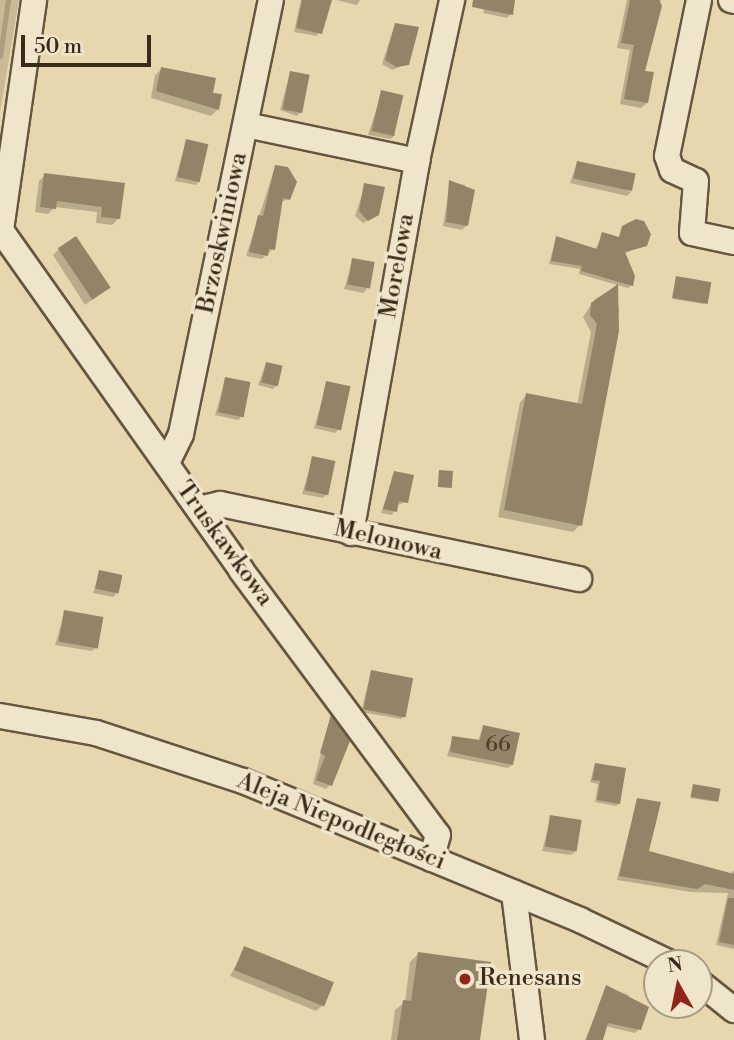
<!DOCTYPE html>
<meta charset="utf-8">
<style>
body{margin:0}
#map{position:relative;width:734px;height:1040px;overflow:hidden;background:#e7d7ae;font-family:"Libre Bodoni",serif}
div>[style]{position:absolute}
.green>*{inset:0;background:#c9ba95}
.shadow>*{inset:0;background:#0003}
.stream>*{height:5px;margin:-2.5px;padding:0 2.5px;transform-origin:2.5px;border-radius:2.5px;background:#ac9d7c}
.building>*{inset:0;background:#938467;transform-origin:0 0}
.roads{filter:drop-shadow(2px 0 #645640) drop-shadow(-2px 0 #645640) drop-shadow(0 2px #645640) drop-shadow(0 -2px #645640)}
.minor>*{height:24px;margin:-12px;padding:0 12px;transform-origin:12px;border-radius:12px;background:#efe5ca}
.dots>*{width:19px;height:19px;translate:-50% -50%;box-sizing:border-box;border:4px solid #efe5ca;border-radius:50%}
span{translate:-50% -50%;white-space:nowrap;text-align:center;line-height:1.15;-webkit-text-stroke:7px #efe5ca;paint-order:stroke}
.number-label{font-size:21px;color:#50412e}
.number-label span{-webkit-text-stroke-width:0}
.street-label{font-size:24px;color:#392b1b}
.poi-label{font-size:24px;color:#392b1b}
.left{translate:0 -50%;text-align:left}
.north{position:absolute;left:643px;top:949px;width:70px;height:70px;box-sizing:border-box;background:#efe5ca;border:2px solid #a69b84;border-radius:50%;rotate:351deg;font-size:19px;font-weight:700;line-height:28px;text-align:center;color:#392b1b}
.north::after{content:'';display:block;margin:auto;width:24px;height:32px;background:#8f2418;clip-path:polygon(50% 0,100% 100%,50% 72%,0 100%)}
.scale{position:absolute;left:21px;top:35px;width:130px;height:32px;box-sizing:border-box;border:4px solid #392b1b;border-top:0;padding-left:9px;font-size:21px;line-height:24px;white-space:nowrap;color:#392b1b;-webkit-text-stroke:5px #efe5ca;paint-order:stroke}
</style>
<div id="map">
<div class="green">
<i style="clip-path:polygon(0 0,19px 0,0 112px)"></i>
</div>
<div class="shadow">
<i style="clip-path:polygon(301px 0,330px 0,317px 36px,294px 32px)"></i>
<i style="clip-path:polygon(336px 0,360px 0,357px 5px)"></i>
<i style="clip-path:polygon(486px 0,514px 0,511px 14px,507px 18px,483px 13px)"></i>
<i style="clip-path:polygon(627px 0,661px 0,643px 72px,647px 103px,641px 108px,620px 104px,630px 50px,617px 48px)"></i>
<i style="clip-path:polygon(395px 24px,407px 64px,392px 70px,382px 64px)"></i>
<i style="clip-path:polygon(162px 69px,220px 96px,217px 110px,211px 116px,151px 98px,155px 75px)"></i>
<i style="clip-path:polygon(290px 73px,301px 112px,297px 116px,280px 110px)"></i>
<i style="clip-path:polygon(382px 92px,395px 135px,391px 139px,368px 135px)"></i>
<i style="clip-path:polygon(186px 141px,199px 181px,196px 185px,175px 181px)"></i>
<i style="clip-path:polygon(577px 163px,631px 192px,627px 196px,570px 183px)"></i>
<i style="clip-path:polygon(275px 167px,288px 199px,281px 202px,273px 249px,262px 259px,246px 256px)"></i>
<i style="clip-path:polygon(45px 175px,123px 185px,119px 218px,112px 225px,96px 223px,97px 212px,55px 207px,48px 214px,35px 212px,39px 181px)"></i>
<i style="clip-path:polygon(450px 182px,465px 185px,466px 226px,462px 230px,443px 226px)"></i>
<i style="clip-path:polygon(365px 185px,378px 215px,363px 223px,355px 216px)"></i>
<i style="clip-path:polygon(629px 222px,642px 223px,646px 245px,623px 254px,632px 285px,628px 288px,579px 274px,580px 269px,549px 264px,556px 238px,595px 250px,603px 234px,618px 239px)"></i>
<i style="clip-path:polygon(59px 249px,109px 287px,85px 305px,53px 255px)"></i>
<i style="clip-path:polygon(353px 260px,367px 289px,363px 293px,344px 289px)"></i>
<i style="clip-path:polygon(677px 277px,705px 304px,672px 299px)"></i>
<i style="clip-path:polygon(616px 287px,619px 311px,580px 525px,573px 532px,498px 517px,520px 402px,527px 395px,577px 405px,591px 332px,583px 317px,595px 299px)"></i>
<i style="clip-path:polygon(266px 364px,277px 385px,273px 389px,258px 385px)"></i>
<i style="clip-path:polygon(226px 378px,242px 416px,238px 420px,215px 415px)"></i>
<i style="clip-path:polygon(327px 383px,339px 429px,335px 433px,314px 428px)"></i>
<i style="clip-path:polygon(313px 458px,327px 494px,323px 498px,302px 494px)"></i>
<i style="clip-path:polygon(395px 473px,407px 502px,397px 505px,392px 515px,381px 513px)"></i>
<i style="clip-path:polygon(100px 572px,117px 593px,113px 597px,93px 593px)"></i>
<i style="clip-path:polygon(65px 612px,96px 648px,92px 651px,55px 645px)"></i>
<i style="clip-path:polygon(371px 672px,404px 716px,401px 719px,361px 712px)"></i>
<i style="clip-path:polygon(330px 718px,330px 785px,326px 789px,313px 784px)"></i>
<i style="clip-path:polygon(483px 727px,512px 765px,508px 768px,447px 756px,453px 737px,478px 741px)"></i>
<i style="clip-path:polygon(595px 765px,619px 803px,616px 806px,595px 802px,598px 784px,590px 782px)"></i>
<i style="clip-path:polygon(693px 786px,717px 802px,690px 798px)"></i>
<i style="clip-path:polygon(637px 800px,647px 852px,730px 874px,734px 870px,734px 949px,716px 945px,728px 893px,691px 892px,617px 880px)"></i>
<i style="clip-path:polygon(551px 817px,575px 852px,571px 855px,542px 851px)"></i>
<i style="clip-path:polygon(245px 948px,323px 1005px,316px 1011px,230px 976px)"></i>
<i style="clip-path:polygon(418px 954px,479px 1040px,391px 1040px,395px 1010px,405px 1002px,410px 962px)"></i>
<i style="clip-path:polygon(607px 987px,629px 995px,627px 1001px,639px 1029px,635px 1033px,605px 1026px,601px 1040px,585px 1040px)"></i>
</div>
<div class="stream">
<i style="left:0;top:56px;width:57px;rotate:-81.9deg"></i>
</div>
<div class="building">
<i style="clip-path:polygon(302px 0,332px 0,322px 34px,296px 28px)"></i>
<i style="clip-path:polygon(473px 0,515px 0,513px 15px,472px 7px)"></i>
<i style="clip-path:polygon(630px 0,659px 0,662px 6px,645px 71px,654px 72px,648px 103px,624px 99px,634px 45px,621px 43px)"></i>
<i style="clip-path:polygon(395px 23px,419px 27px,409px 65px,396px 67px,385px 60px)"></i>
<i style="clip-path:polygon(161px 67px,216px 78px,213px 93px,222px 94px,219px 110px,156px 91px)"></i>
<i style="left:290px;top:71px;width:20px;height:39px;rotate:11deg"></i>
<i style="left:381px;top:90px;width:23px;height:42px;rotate:13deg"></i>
<i style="left:186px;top:139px;width:23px;height:39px;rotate:13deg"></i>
<i style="left:577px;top:161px;width:60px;height:18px;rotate:12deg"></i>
<i style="clip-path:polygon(275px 165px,288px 167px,297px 182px,290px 200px,283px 198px,275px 250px,269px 249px,268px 256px,249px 252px,258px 215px,263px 216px)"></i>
<i style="clip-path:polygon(44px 173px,125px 183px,120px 219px,101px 217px,102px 207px,57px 201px,56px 209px,40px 207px)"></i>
<i style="clip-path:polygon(449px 180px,475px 190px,468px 226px,446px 222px)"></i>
<i style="clip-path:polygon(364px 183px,385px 187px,379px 215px,368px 221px,359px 211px)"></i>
<i style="clip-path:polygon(636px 219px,644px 221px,651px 234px,647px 246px,625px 252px,635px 276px,633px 286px,581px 271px,582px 266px,551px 261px,556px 236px,597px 249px,602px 232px,619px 237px,622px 226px)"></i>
<i style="left:76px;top:236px;width:62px;height:22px;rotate:56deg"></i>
<i style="left:352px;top:258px;width:23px;height:27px;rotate:10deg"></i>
<i style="left:676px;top:276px;width:36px;height:22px;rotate:10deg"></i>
<i style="clip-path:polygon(618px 284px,619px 331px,582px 526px,504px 510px,526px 393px,582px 404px,597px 324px,590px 315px,591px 303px)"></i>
<i style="left:266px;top:362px;width:17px;height:21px;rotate:13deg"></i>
<i style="left:225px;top:377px;width:26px;height:36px;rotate:11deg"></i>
<i style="left:326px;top:381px;width:25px;height:45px;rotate:12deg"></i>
<i style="left:312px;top:456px;width:24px;height:35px;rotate:12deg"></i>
<i style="left:439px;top:470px;width:14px;height:17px;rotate:4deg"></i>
<i style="clip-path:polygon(394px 471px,414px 475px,408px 503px,399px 501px,397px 512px,383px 509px)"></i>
<i style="left:99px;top:570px;width:24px;height:19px;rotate:12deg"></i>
<i style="left:64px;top:610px;width:40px;height:32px;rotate:10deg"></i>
<i style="left:371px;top:670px;width:43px;height:40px;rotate:11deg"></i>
<i style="clip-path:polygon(331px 715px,350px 741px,332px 786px,316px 780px,325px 756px,320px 753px)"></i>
<i style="clip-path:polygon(483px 725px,520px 733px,513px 765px,450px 752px,452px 736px,480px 740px)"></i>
<i style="clip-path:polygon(595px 763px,626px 768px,620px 804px,597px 800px,600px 781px,592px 780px)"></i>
<i style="left:693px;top:784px;width:28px;height:13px;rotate:10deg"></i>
<i style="clip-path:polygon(637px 798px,661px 802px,649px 851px,734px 874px,734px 890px,705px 884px,697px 889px,619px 876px)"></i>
<i style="left:550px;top:815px;width:32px;height:32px;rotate:9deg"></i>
<i style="clip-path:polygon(728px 898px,734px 898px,734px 945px,719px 942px)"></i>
<i style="left:244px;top:946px;width:97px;height:26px;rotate:22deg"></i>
<i style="clip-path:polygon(418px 952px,491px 962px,480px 1040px,397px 1040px,403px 1000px,411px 1001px)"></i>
<i style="clip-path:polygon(606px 985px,649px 1007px,641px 1030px,608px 1023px,603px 1040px,586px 1040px)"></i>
</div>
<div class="roads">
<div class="minor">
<i style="left:699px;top:0;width:159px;rotate:101.6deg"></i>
<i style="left:667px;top:156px;width:15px;rotate:70deg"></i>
<i style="left:672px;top:170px;width:26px;rotate:25deg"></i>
<i style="left:696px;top:181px;width:52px;rotate:94.4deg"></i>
<i style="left:692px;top:233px;width:43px;rotate:12.1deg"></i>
<i style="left:731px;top:0;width:3px;rotate:18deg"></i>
<i style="left:246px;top:125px;width:175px;rotate:11.9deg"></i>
<i style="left:0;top:229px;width:418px;rotate:54.7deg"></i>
<i style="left:241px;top:570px;width:330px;rotate:53.4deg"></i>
<i style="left:438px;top:835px;width:25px;rotate:106deg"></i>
<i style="left:1px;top:230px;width:232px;rotate:-81.8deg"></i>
<i style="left:167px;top:463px;width:32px;rotate:-64deg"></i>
<i style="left:181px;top:434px;width:443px;rotate:-78.3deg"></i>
<i style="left:199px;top:509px;width:22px;rotate:-13deg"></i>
<i style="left:220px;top:504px;width:367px;rotate:11.8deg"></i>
<i style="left:351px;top:533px;width:378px;rotate:-79.9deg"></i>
<i style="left:417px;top:161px;width:165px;rotate:-77.7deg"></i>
<i style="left:0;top:716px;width:97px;rotate:10deg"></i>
<i style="left:96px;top:733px;width:155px;rotate:18.1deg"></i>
<i style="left:243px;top:781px;width:365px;rotate:22.4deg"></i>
<i style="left:580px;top:920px;width:100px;rotate:25.5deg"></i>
<i style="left:514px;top:893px;width:148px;rotate:83deg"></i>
<i style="left:699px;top:982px;width:45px;rotate:38.7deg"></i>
</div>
</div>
<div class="dots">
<i style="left:465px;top:979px;background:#8f2418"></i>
</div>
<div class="number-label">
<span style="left:498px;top:745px">66</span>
</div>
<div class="street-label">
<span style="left:223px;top:233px;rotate:-78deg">Brzoskwiniowa</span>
<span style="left:398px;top:266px;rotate:-80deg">Morelowa</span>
<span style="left:388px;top:541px;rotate:13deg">Melonowa</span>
<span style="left:224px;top:544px;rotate:54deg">Truskawkowa</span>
<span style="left:341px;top:822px;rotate:22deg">Aleja Niepodległości</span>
</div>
<div class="poi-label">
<span class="left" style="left:479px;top:979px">Renesans</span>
</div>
<div class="north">N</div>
<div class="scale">50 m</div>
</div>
